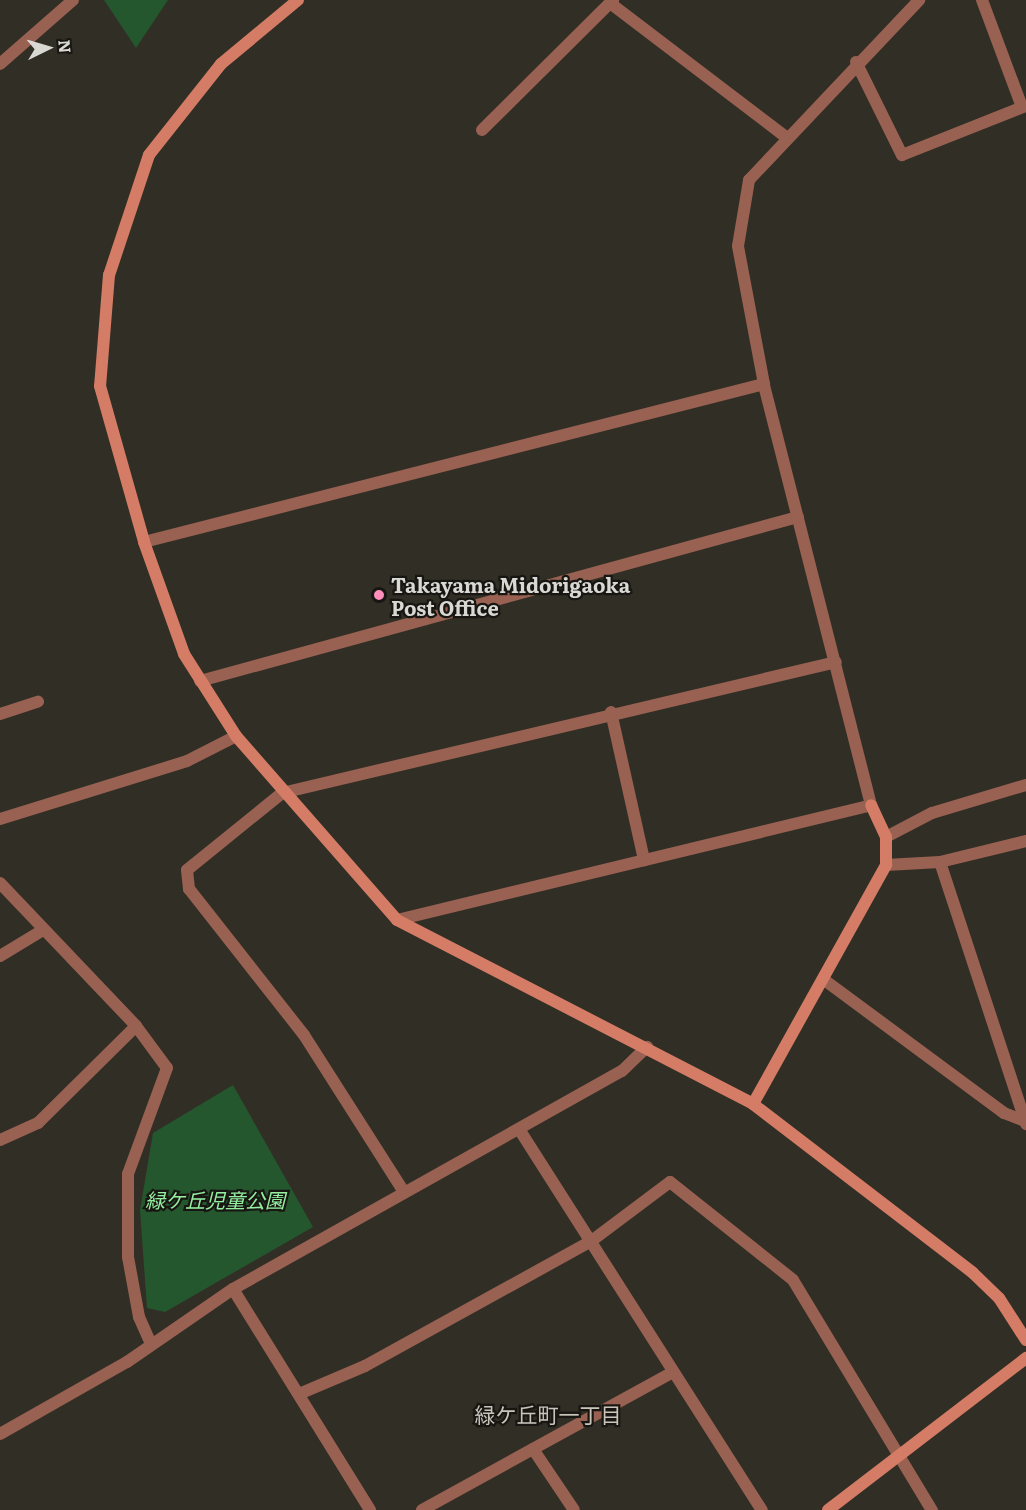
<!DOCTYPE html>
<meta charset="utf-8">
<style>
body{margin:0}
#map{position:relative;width:1026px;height:1510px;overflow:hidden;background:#312e25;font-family:Literata,"Noto Sans JP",serif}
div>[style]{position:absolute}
.green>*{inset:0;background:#24572d}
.lane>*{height:12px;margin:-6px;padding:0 6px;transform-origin:6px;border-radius:6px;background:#986152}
.street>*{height:12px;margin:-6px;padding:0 6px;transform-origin:6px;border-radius:6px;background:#986152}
.secondary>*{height:12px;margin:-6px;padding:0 6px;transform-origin:6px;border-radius:6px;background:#d47c65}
.dots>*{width:16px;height:16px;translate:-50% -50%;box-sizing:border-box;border:3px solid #181612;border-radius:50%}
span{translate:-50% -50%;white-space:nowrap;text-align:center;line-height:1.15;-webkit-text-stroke:4.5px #181612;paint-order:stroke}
.poi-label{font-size:20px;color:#dad8d3;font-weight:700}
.left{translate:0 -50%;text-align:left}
.park-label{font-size:20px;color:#94efa0;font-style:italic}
.neighbourhood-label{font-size:21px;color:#c9c4ba}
.north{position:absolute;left:18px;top:18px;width:60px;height:60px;-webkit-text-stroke:4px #181612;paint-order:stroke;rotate:85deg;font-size:16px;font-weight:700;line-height:24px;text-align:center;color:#dad8d3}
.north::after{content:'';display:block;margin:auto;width:21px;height:27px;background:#dad8d3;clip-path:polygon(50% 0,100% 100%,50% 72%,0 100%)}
</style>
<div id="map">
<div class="green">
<i style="clip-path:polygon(104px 0,168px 0,136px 48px)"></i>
<i style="clip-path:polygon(233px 1085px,313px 1227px,165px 1312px,147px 1308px,140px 1210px,153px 1133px)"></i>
</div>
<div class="lane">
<i style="left:886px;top:837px;width:52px;rotate:-27.6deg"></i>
<i style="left:932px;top:813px;width:98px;rotate:-16.6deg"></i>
</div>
<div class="street">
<i style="left:982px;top:0;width:114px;rotate:69.5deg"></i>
<i style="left:610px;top:3px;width:223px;rotate:37.3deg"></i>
<i style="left:856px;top:62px;width:104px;rotate:63.7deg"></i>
<i style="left:902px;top:155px;width:133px;rotate:-21.6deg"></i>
<i style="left:0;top:64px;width:97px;rotate:-41.2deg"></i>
<i style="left:482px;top:130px;width:185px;rotate:-44.8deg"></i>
<i style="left:144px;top:542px;width:640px;rotate:-14.3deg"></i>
<i style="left:200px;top:681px;width:620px;rotate:-15.34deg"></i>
<i style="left:611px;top:712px;width:152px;rotate:77.4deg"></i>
<i style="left:0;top:714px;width:40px;rotate:-18deg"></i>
<i style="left:0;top:819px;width:196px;rotate:-17.2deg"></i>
<i style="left:187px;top:761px;width:55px;rotate:-27deg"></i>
<i style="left:940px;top:862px;width:276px;rotate:71.8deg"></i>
<i style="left:886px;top:865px;width:54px;rotate:-3.2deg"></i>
<i style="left:940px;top:862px;width:89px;rotate:-13.7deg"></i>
<i style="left:0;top:883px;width:197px;rotate:46.4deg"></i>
<i style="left:136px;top:1026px;width:52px;rotate:53.6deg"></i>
<i style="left:167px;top:1068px;width:113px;rotate:110.2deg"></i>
<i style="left:128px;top:1174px;width:83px;rotate:90deg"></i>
<i style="left:128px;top:1257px;width:61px;rotate:79.6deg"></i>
<i style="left:139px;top:1317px;width:30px;rotate:66deg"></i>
<i style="left:397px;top:920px;width:488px;rotate:-13.6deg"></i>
<i style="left:871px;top:805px;width:434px;rotate:-104.3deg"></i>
<i style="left:764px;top:384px;width:140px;rotate:-100.7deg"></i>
<i style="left:738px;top:246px;width:67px;rotate:-80.5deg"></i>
<i style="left:749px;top:180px;width:248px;rotate:-46.6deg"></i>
<i style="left:0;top:956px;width:50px;rotate:-31.2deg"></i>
<i style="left:823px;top:979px;width:225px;rotate:36.5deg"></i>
<i style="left:1004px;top:1113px;width:22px;rotate:21deg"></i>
<i style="left:519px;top:1129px;width:452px;rotate:57.5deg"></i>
<i style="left:0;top:1140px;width:42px;rotate:-24.1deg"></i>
<i style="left:38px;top:1123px;width:138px;rotate:-44.7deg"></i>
<i style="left:404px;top:1192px;width:186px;rotate:-122.5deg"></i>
<i style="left:304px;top:1035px;width:186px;rotate:-128.2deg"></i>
<i style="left:189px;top:889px;width:19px;rotate:-96deg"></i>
<i style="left:187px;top:870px;width:122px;rotate:-39deg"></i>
<i style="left:282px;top:793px;width:569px;rotate:-13.3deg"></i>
<i style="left:233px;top:1289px;width:260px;rotate:58.2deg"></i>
<i style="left:299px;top:1394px;width:72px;rotate:-23deg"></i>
<i style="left:365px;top:1366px;width:257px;rotate:-28.9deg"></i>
<i style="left:590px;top:1242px;width:100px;rotate:-36.9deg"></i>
<i style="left:670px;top:1182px;width:157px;rotate:38.5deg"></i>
<i style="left:793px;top:1280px;width:269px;rotate:58.9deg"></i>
<i style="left:0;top:1434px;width:146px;rotate:-29.6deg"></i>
<i style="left:127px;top:1362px;width:129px;rotate:-34.6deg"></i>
<i style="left:233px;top:1289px;width:446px;rotate:-29.3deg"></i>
<i style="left:622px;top:1071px;width:35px;rotate:-44deg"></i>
<i style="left:533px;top:1449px;width:73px;rotate:56.1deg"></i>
<i style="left:422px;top:1510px;width:286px;rotate:-28.8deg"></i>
</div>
<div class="secondary">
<i style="left:298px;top:0;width:100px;rotate:140.3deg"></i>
<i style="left:221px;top:64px;width:116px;rotate:128.4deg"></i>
<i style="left:149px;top:155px;width:126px;rotate:108.4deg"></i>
<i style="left:109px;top:275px;width:111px;rotate:94.6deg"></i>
<i style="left:100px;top:386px;width:162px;rotate:74.2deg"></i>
<i style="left:144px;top:542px;width:119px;rotate:70.3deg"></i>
<i style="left:184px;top:654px;width:97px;rotate:57.6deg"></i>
<i style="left:236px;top:736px;width:244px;rotate:48.8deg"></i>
<i style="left:397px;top:920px;width:401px;rotate:27.3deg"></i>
<i style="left:753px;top:1104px;width:277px;rotate:37.5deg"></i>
<i style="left:973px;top:1273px;width:36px;rotate:44deg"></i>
<i style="left:999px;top:1298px;width:50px;rotate:57.3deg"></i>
<i style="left:753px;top:1104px;width:274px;rotate:-60.9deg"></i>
<i style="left:886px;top:865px;width:28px;rotate:-90deg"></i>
<i style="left:886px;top:837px;width:35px;rotate:-115deg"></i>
<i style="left:828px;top:1510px;width:250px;rotate:-37.5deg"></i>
</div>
<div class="dots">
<i style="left:379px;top:595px;background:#ff8eba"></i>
</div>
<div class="poi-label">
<span class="left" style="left:391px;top:596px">Takayama Midorigaoka<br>Post Office</span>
</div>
<div class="park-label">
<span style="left:215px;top:1199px">緑ケ丘児童公園</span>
</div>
<div class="neighbourhood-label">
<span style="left:548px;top:1414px">緑ケ丘町一丁目</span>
</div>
<div class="north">N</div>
</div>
